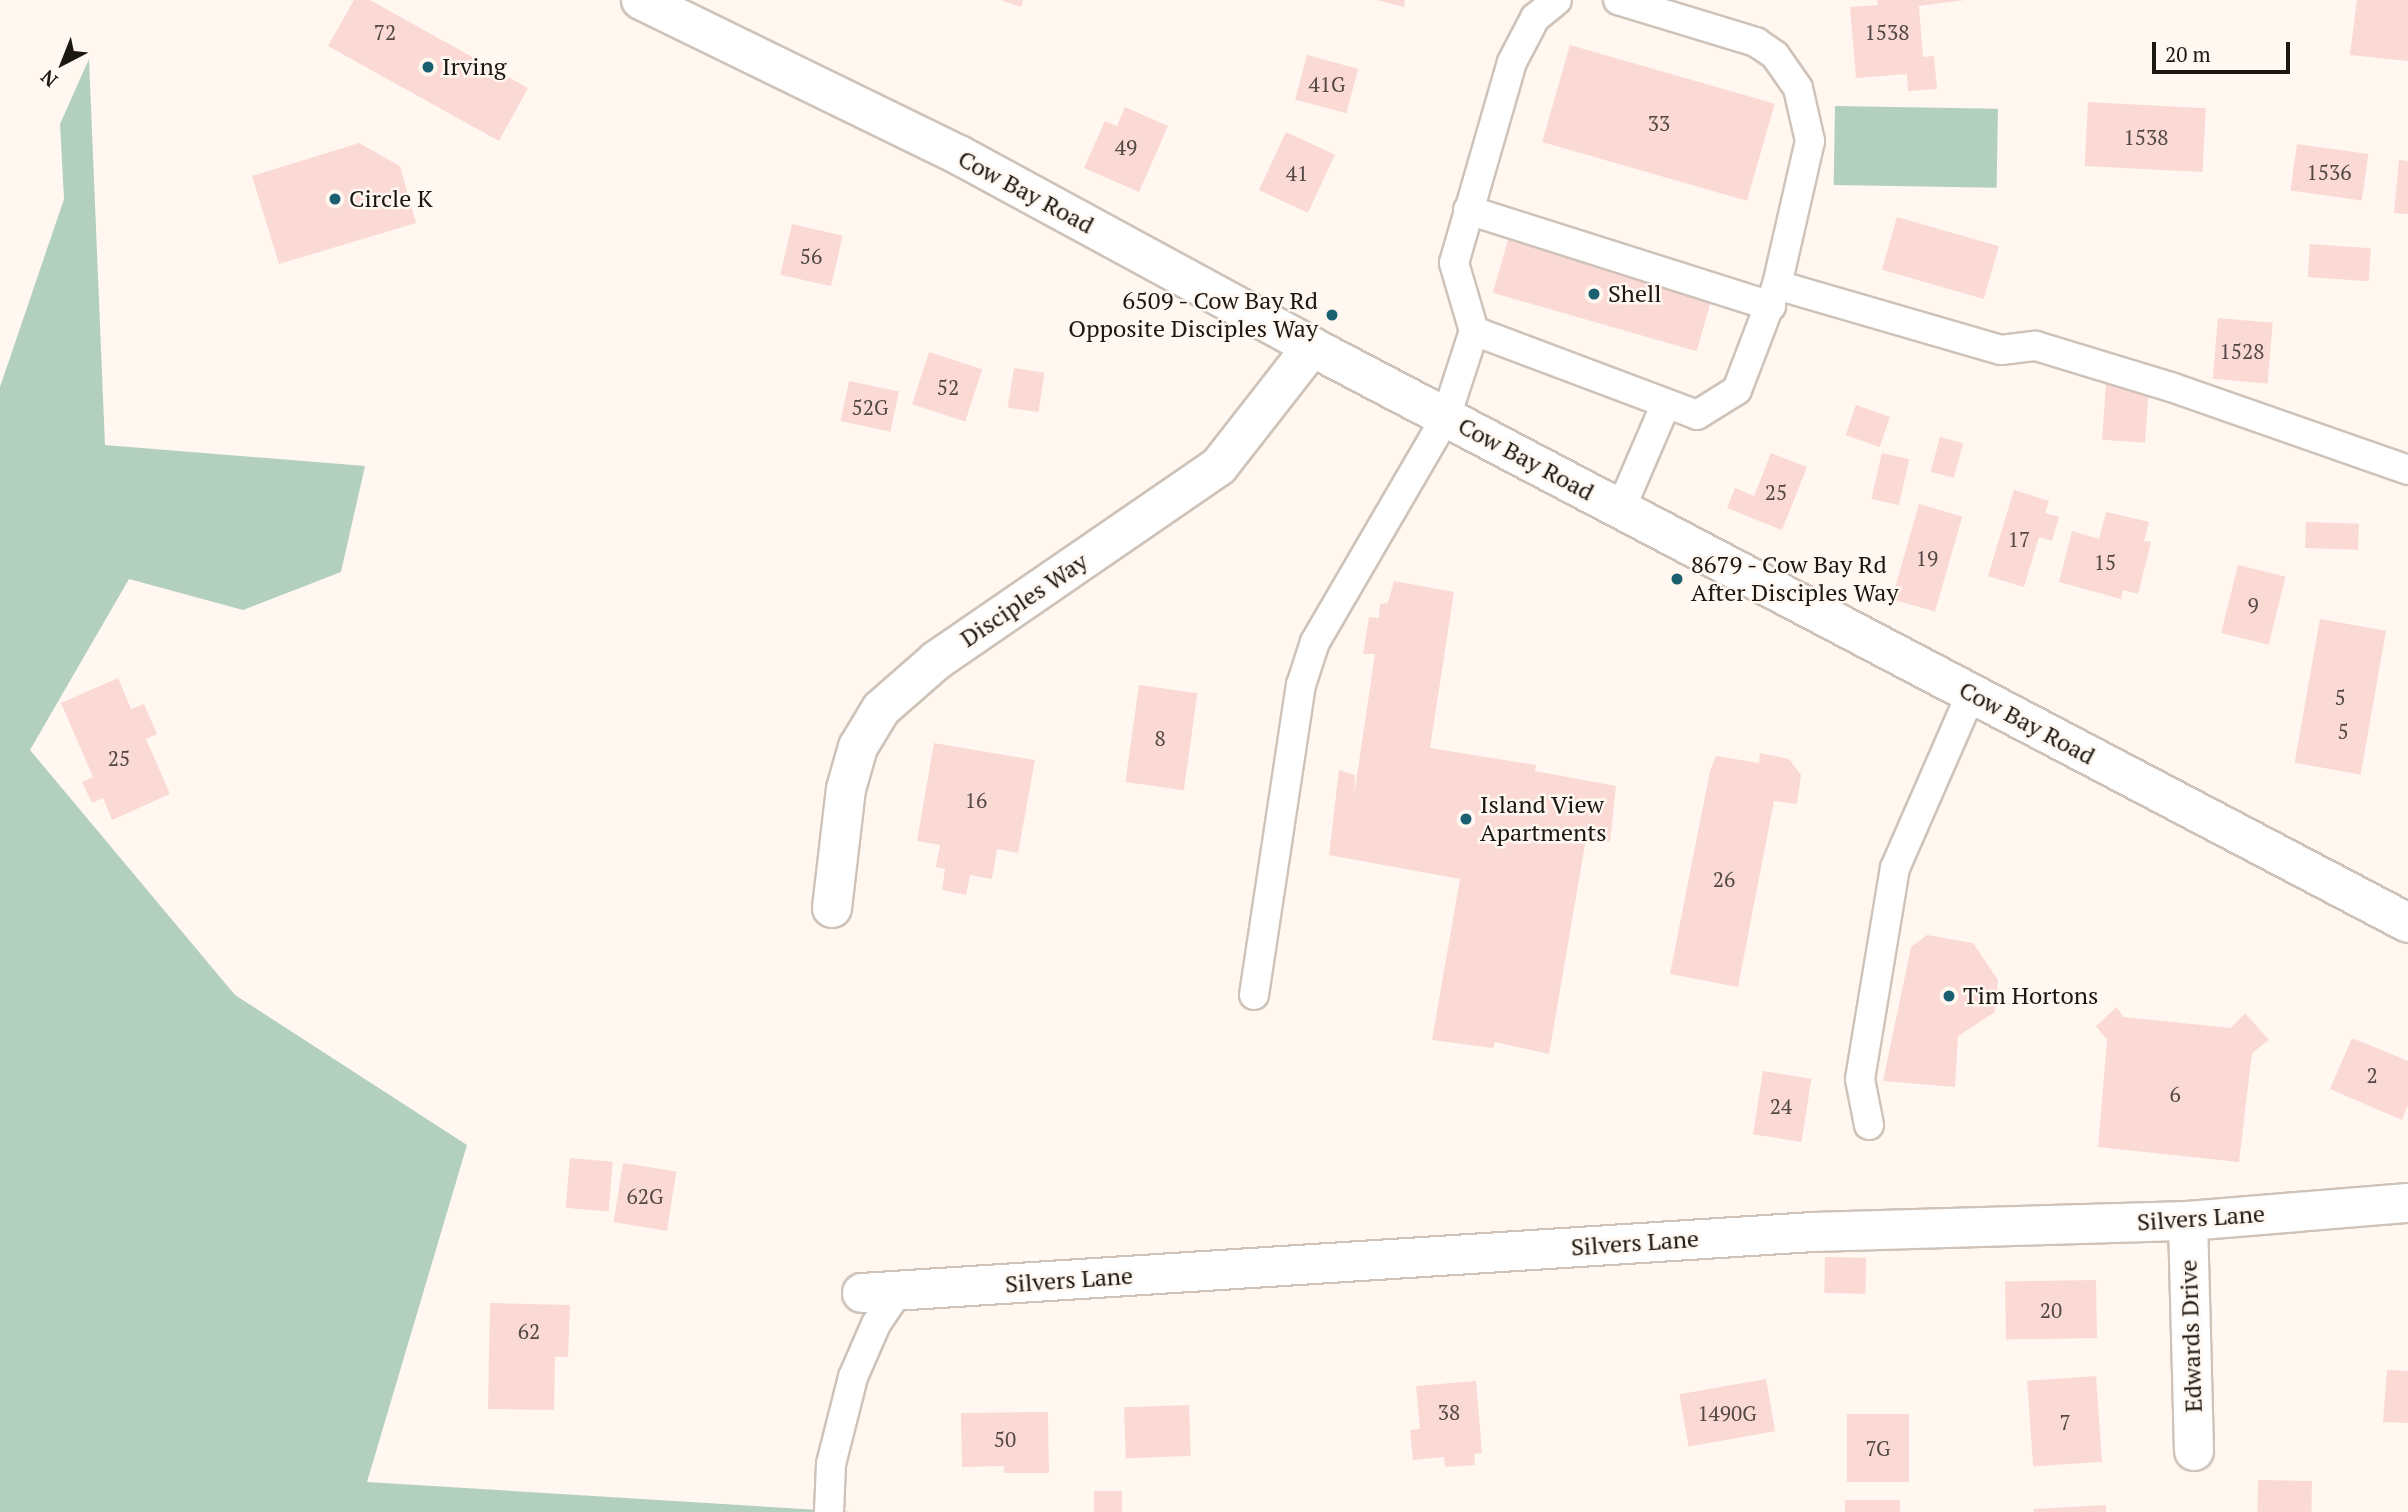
<!DOCTYPE html>
<style>
body{margin:0}
#map{position:relative;width:2408px;height:1512px;overflow:hidden;background:#fff7f0;font-family:"PT Serif",serif}
div>[style]{position:absolute}
.green>*{inset:0;background:#b3d0be;transform-origin:0 0}
.building>*{inset:0;background:#fbdad6;transform-origin:0 0}
.roads{filter:drop-shadow(2px 0 #cfc3b9) drop-shadow(-2px 0 #cfc3b9) drop-shadow(0 2px #cfc3b9) drop-shadow(0 -2px #cfc3b9)}
.lane>*{height:28px;margin:-14px;padding:0 14px;transform-origin:14px;border-radius:14px;background:#fff}
.street>*{height:38px;margin:-19px;padding:0 19px;transform-origin:19px;border-radius:19px;background:#fff}
.secondary>*{height:38px;margin:-19px;padding:0 19px;transform-origin:19px;border-radius:19px;background:#fff}
.dots>*{width:19px;height:19px;translate:-50% -50%;box-sizing:border-box;border:4px solid #fff7f0;border-radius:50%}
span{translate:-50% -50%;white-space:nowrap;text-align:center;line-height:1.15;-webkit-text-stroke:5px #fff7f0;paint-order:stroke}
.number-label{font-size:21px;color:#534844}
.number-label span{-webkit-text-stroke-width:0}
.poi-label{font-size:24px;color:#1b1713}
.left{translate:0 -50%;text-align:left}
.right{translate:-100% -50%;text-align:right}
.street-label{font-size:24px;color:#1b1713}
.north{position:absolute;left:28px;top:28px;width:70px;height:70px;-webkit-text-stroke:5px #fff7f0;paint-order:stroke;rotate:222deg;font-size:19px;font-weight:700;line-height:28px;text-align:center;color:#1b1713}
.north::after{content:'';display:block;margin:auto;width:24px;height:32px;background:#1b1713;clip-path:polygon(50% 0,100% 100%,50% 72%,0 100%)}
.scale{position:absolute;left:2152px;top:42px;width:138px;height:32px;box-sizing:border-box;border:4px solid #1b1713;border-top:0;padding-left:9px;font-size:21px;line-height:24px;white-space:nowrap;color:#1b1713;-webkit-text-stroke:5px #fff7f0;paint-order:stroke}
</style>
<div id="map">
<div class="green">
<i style="clip-path:polygon(89px 59px,105px 445px,365px 466px,341px 572px,243px 610px,129px 579px,30px 750px,235px 995px,467px 1145px,367px 1482px,852px 1512px,0 1512px,0 387px,64px 199px,60px 124px)"></i>
<i style="left:1835px;top:106px;width:163px;height:79px;rotate:1deg"></i>
</div>
<div class="building">
<i style="clip-path:polygon(354px 0,370px 0,528px 88px,499px 141px,328px 46px)"></i>
<i style="clip-path:polygon(1001px 0,1023px 0,1021px 7px)"></i>
<i style="clip-path:polygon(1377px 0,1405px 0,1404px 7px)"></i>
<i style="clip-path:polygon(1877px 0,1965px 0,1919px 6px,1923px 57px,1934px 56px,1937px 89px,1908px 91px,1907px 74px,1856px 78px,1850px 7px,1878px 5px)"></i>
<i style="clip-path:polygon(2357px 0,2408px 0,2408px 61px,2350px 55px)"></i>
<i style="left:1570px;top:45px;width:213px;height:101px;rotate:16deg"></i>
<i style="left:1307px;top:55px;width:53px;height:46px;rotate:15deg"></i>
<i style="left:2088px;top:102px;width:118px;height:64px;rotate:3deg"></i>
<i style="clip-path:polygon(1125px 107px,1168px 126px,1139px 192px,1084px 168px,1105px 121px,1117px 126px)"></i>
<i style="left:1286px;top:132px;width:54px;height:64px;rotate:25deg"></i>
<i style="clip-path:polygon(359px 143px,400px 166px,416px 223px,279px 264px,252px 176px)"></i>
<i style="left:2297px;top:144px;width:72px;height:47px;rotate:8deg"></i>
<i style="clip-path:polygon(2399px 160px,2408px 161px,2408px 214px,2394px 213px)"></i>
<i style="left:1897px;top:217px;width:106px;height:55px;rotate:16deg"></i>
<i style="left:792px;top:224px;width:52px;height:52px;rotate:13deg"></i>
<i style="left:1508px;top:240px;width:212px;height:55px;rotate:16deg"></i>
<i style="left:2310px;top:244px;width:61px;height:33px;rotate:4deg"></i>
<i style="left:2218px;top:318px;width:55px;height:61px;rotate:5deg"></i>
<i style="left:929px;top:352px;width:56px;height:55px;rotate:18deg"></i>
<i style="left:1014px;top:368px;width:31px;height:40px;rotate:9deg"></i>
<i style="left:849px;top:381px;width:51px;height:41px;rotate:12deg"></i>
<i style="left:2106px;top:384px;width:43px;height:56px;rotate:4deg"></i>
<i style="left:1856px;top:405px;width:36px;height:32px;rotate:19deg"></i>
<i style="left:1940px;top:437px;width:24px;height:36px;rotate:15deg"></i>
<i style="clip-path:polygon(1771px 453px,1807px 467px,1782px 530px,1727px 508px,1735px 488px,1754px 496px)"></i>
<i style="left:1882px;top:453px;width:28px;height:47px;rotate:13deg"></i>
<i style="clip-path:polygon(2014px 490px,2049px 501px,2045px 513px,2059px 517px,2052px 541px,2039px 537px,2024px 587px,1988px 576px)"></i>
<i style="left:1919px;top:504px;width:45px;height:99px;rotate:16deg"></i>
<i style="clip-path:polygon(2106px 512px,2149px 522px,2144px 541px,2151px 542px,2138px 594px,2123px 590px,2121px 599px,2059px 582px,2072px 531px,2099px 539px)"></i>
<i style="left:2306px;top:522px;width:53px;height:26px;rotate:2deg"></i>
<i style="left:2238px;top:565px;width:49px;height:70px;rotate:14deg"></i>
<i style="clip-path:polygon(1394px 581px,1454px 592px,1430px 748px,1536px 765px,1535px 771px,1616px 786px,1610px 842px,1586px 839px,1549px 1054px,1495px 1042px,1493px 1048px,1432px 1040px,1460px 879px,1329px 855px,1339px 770px,1355px 775px,1354px 796px,1375px 654px,1363px 654px,1369px 617px,1379px 618px,1380px 604px,1388px 603px)"></i>
<i style="left:2320px;top:619px;width:67px;height:146px;rotate:10deg"></i>
<i style="clip-path:polygon(118px 678px,131px 709px,144px 704px,157px 734px,146px 739px,170px 794px,112px 820px,103px 798px,92px 803px,82px 782px,93px 777px,61px 703px)"></i>
<i style="left:1139px;top:685px;width:59px;height:98px;rotate:8deg"></i>
<i style="clip-path:polygon(934px 743px,1035px 760px,1018px 853px,997px 849px,992px 879px,970px 875px,966px 895px,942px 890px,945px 869px,936px 867px,940px 845px,917px 841px)"></i>
<i style="clip-path:polygon(1760px 753px,1789px 759px,1801px 775px,1797px 804px,1774px 801px,1738px 987px,1670px 974px,1710px 771px,1716px 756px,1759px 763px)"></i>
<i style="clip-path:polygon(1927px 935px,1973px 943px,1998px 980px,1995px 1012px,1958px 1036px,1955px 1087px,1883px 1081px,1911px 947px)"></i>
<i style="clip-path:polygon(2117px 1007px,2123px 1017px,2231px 1028px,2245px 1013px,2269px 1040px,2252px 1053px,2239px 1162px,2098px 1147px,2107px 1040px,2096px 1026px)"></i>
<i style="clip-path:polygon(2352px 1038px,2408px 1061px,2408px 1105px,2402px 1120px,2330px 1089px)"></i>
<i style="left:1763px;top:1071px;width:49px;height:64px;rotate:9deg"></i>
<i style="left:570px;top:1158px;width:43px;height:50px;rotate:5deg"></i>
<i style="left:623px;top:1163px;width:54px;height:60px;rotate:9deg"></i>
<i style="left:1825px;top:1257px;width:41px;height:36px;rotate:1deg"></i>
<i style="left:2096px;top:1280px;width:58px;height:91px;rotate:89deg"></i>
<i style="clip-path:polygon(490px 1303px,570px 1305px,568px 1357px,555px 1357px,554px 1410px,488px 1409px)"></i>
<i style="clip-path:polygon(2387px 1370px,2408px 1371px,2408px 1423px,2383px 1422px)"></i>
<i style="left:2096px;top:1376px;width:86px;height:69px;rotate:86deg"></i>
<i style="left:1766px;top:1379px;width:53px;height:88px;rotate:80deg"></i>
<i style="clip-path:polygon(1476px 1381px,1482px 1453px,1474px 1454px,1475px 1465px,1445px 1467px,1444px 1457px,1413px 1460px,1410px 1430px,1420px 1429px,1416px 1386px)"></i>
<i style="left:1189px;top:1405px;width:51px;height:65px;rotate:88deg"></i>
<i style="clip-path:polygon(1048px 1412px,1049px 1473px,1004px 1473px,1004px 1466px,962px 1467px,961px 1413px)"></i>
<i style="left:1847px;top:1414px;width:62px;height:68px"></i>
<i style="left:2258px;top:1480px;width:54px;height:32px;rotate:1deg"></i>
<i style="left:1094px;top:1491px;width:28px;height:21px"></i>
<i style="left:1900px;top:1500px;width:12px;height:55px;rotate:90deg"></i>
<i style="clip-path:polygon(2106px 1505px,2106px 1512px,2034px 1512px,2033px 1509px)"></i>
</div>
<div class="roads">
<div class="lane">
<i style="left:1468px;top:210px;width:318px;rotate:17.6deg"></i>
<i style="left:1777px;top:285px;width:233px;rotate:16.2deg"></i>
<i style="left:2001px;top:350px;width:35px;rotate:-7deg"></i>
<i style="left:2036px;top:346px;width:141px;rotate:16.9deg"></i>
<i style="left:2171px;top:387px;width:251px;rotate:19.3deg"></i>
<i style="left:1474px;top:331px;width:238px;rotate:20.6deg"></i>
<i style="left:1697px;top:415px;width:47px;rotate:-32deg"></i>
<i style="left:1737px;top:390px;width:112px;rotate:-69.1deg"></i>
<i style="left:1777px;top:285px;width:148px;rotate:-77.1deg"></i>
<i style="left:1810px;top:141px;width:54px;rotate:-102.8deg"></i>
<i style="left:1798px;top:88px;width:40px;rotate:-124.9deg"></i>
<i style="left:1775px;top:55px;width:23px;rotate:-146deg"></i>
<i style="left:1756px;top:42px;width:144px;rotate:-163.1deg"></i>
<i style="left:1621px;top:508px;width:111px;rotate:-66.7deg"></i>
<i style="left:1254px;top:995px;width:314px;rotate:-81.4deg"></i>
<i style="left:1301px;top:685px;width:45px;rotate:-72deg"></i>
<i style="left:1315px;top:642px;width:260px;rotate:-59.8deg"></i>
<i style="left:1446px;top:417px;width:90px;rotate:-72deg"></i>
<i style="left:1474px;top:331px;width:71px;rotate:-106.4deg"></i>
<i style="left:1454px;top:263px;width:209px;rotate:-73.9deg"></i>
<i style="left:1512px;top:62px;width:50px;rotate:-62.4deg"></i>
<i style="left:1535px;top:18px;width:28px;rotate:-39deg"></i>
<i style="left:1869px;top:1125px;width:47px;rotate:-101.1deg"></i>
<i style="left:1860px;top:1079px;width:214px;rotate:-80.6deg"></i>
<i style="left:1895px;top:868px;width:190px;rotate:-66.4deg"></i>
<i style="left:829px;top:1512px;width:48px;rotate:-87.6deg"></i>
<i style="left:831px;top:1464px;width:90px;rotate:-75.8deg"></i>
<i style="left:853px;top:1377px;width:58px;rotate:-66.5deg"></i>
<i style="left:876px;top:1324px;width:40px;rotate:-56deg"></i>
</div>
<div class="street">
<i style="left:832px;top:908px;width:120px;rotate:-83.3deg"></i>
<i style="left:846px;top:789px;width:44px;rotate:-74.1deg"></i>
<i style="left:858px;top:747px;width:44px;rotate:-58.8deg"></i>
<i style="left:881px;top:709px;width:74px;rotate:-41.2deg"></i>
<i style="left:937px;top:660px;width:342px;rotate:-34.5deg"></i>
<i style="left:1219px;top:466px;width:151px;rotate:-52deg"></i>
<i style="left:2188px;top:1221px;width:230px;rotate:88.5deg"></i>
<i style="left:862px;top:1293px;width:953px;rotate:-3.67deg"></i>
<i style="left:1813px;top:1232px;width:375px;rotate:-1.7deg"></i>
<i style="left:2188px;top:1221px;width:221px;rotate:-4.7deg"></i>
</div>
<div class="secondary">
<i style="left:641px;top:0;width:354px;rotate:26deg"></i>
<i style="left:959px;top:155px;width:402px;rotate:28.5deg"></i>
<i style="left:1312px;top:347px;width:1238px;rotate:27.72deg"></i>
</div>
</div>
<div class="dots">
<i style="left:428px;top:67px;background:#1a6071"></i>
<i style="left:335px;top:199px;background:#1a6071"></i>
<i style="left:1594px;top:294px;background:#1a6071"></i>
<i style="left:1332px;top:315px;background:#1a6071"></i>
<i style="left:1677px;top:579px;background:#1a6071"></i>
<i style="left:1466px;top:819px;background:#1a6071"></i>
<i style="left:1949px;top:996px;background:#1a6071"></i>
</div>
<div class="number-label">
<span style="left:385px;top:32px">72</span>
<span style="left:1887px;top:32px">1538</span>
<span style="left:1327px;top:84px">41G</span>
<span style="left:1659px;top:123px">33</span>
<span style="left:2146px;top:137px">1538</span>
<span style="left:1126px;top:147px">49</span>
<span style="left:2329px;top:172px">1536</span>
<span style="left:1297px;top:173px">41</span>
<span style="left:811px;top:256px">56</span>
<span style="left:2242px;top:351px">1528</span>
<span style="left:948px;top:387px">52</span>
<span style="left:870px;top:407px">52G</span>
<span style="left:1776px;top:492px">25</span>
<span style="left:2019px;top:539px">17</span>
<span style="left:1927px;top:558px">19</span>
<span style="left:2105px;top:562px">15</span>
<span style="left:2253px;top:605px">9</span>
<span style="left:2340px;top:697px">5</span>
<span style="left:2343px;top:731px">5</span>
<span style="left:1160px;top:738px">8</span>
<span style="left:119px;top:758px">25</span>
<span style="left:976px;top:800px">16</span>
<span style="left:1724px;top:879px">26</span>
<span style="left:2372px;top:1075px">2</span>
<span style="left:2175px;top:1094px">6</span>
<span style="left:1781px;top:1106px">24</span>
<span style="left:645px;top:1196px">62G</span>
<span style="left:2051px;top:1310px">20</span>
<span style="left:529px;top:1331px">62</span>
<span style="left:1449px;top:1412px">38</span>
<span style="left:1727px;top:1413px">1490G</span>
<span style="left:2065px;top:1422px">7</span>
<span style="left:1005px;top:1439px">50</span>
<span style="left:1878px;top:1448px">7G</span>
</div>
<div class="poi-label">
<span class="left" style="left:442px;top:67px">Irving</span>
<span class="left" style="left:349px;top:199px">Circle K</span>
<span class="left" style="left:1608px;top:294px">Shell</span>
<span class="right" style="left:1318px;top:315px">6509 - Cow Bay Rd<br>Opposite Disciples Way</span>
<span class="left" style="left:1691px;top:579px">8679 - Cow Bay Rd<br>After Disciples Way</span>
<span class="left" style="left:1480px;top:819px">Island View<br>Apartments</span>
<span class="left" style="left:1963px;top:996px">Tim Hortons</span>
</div>
<div class="street-label">
<span style="left:1026px;top:192px;rotate:28deg">Cow Bay Road</span>
<span style="left:1526px;top:459px;rotate:28deg">Cow Bay Road</span>
<span style="left:1024px;top:600px;rotate:-34deg">Disciples Way</span>
<span style="left:2027px;top:723px;rotate:28deg">Cow Bay Road</span>
<span style="left:2201px;top:1218px;rotate:-4deg">Silvers Lane</span>
<span style="left:1635px;top:1243px;rotate:-4deg">Silvers Lane</span>
<span style="left:1069px;top:1280px;rotate:-4deg">Silvers Lane</span>
<span style="left:2191px;top:1336px;rotate:-92deg">Edwards Drive</span>
</div>
<div class="north">N</div>
<div class="scale">20 m</div>
</div>
